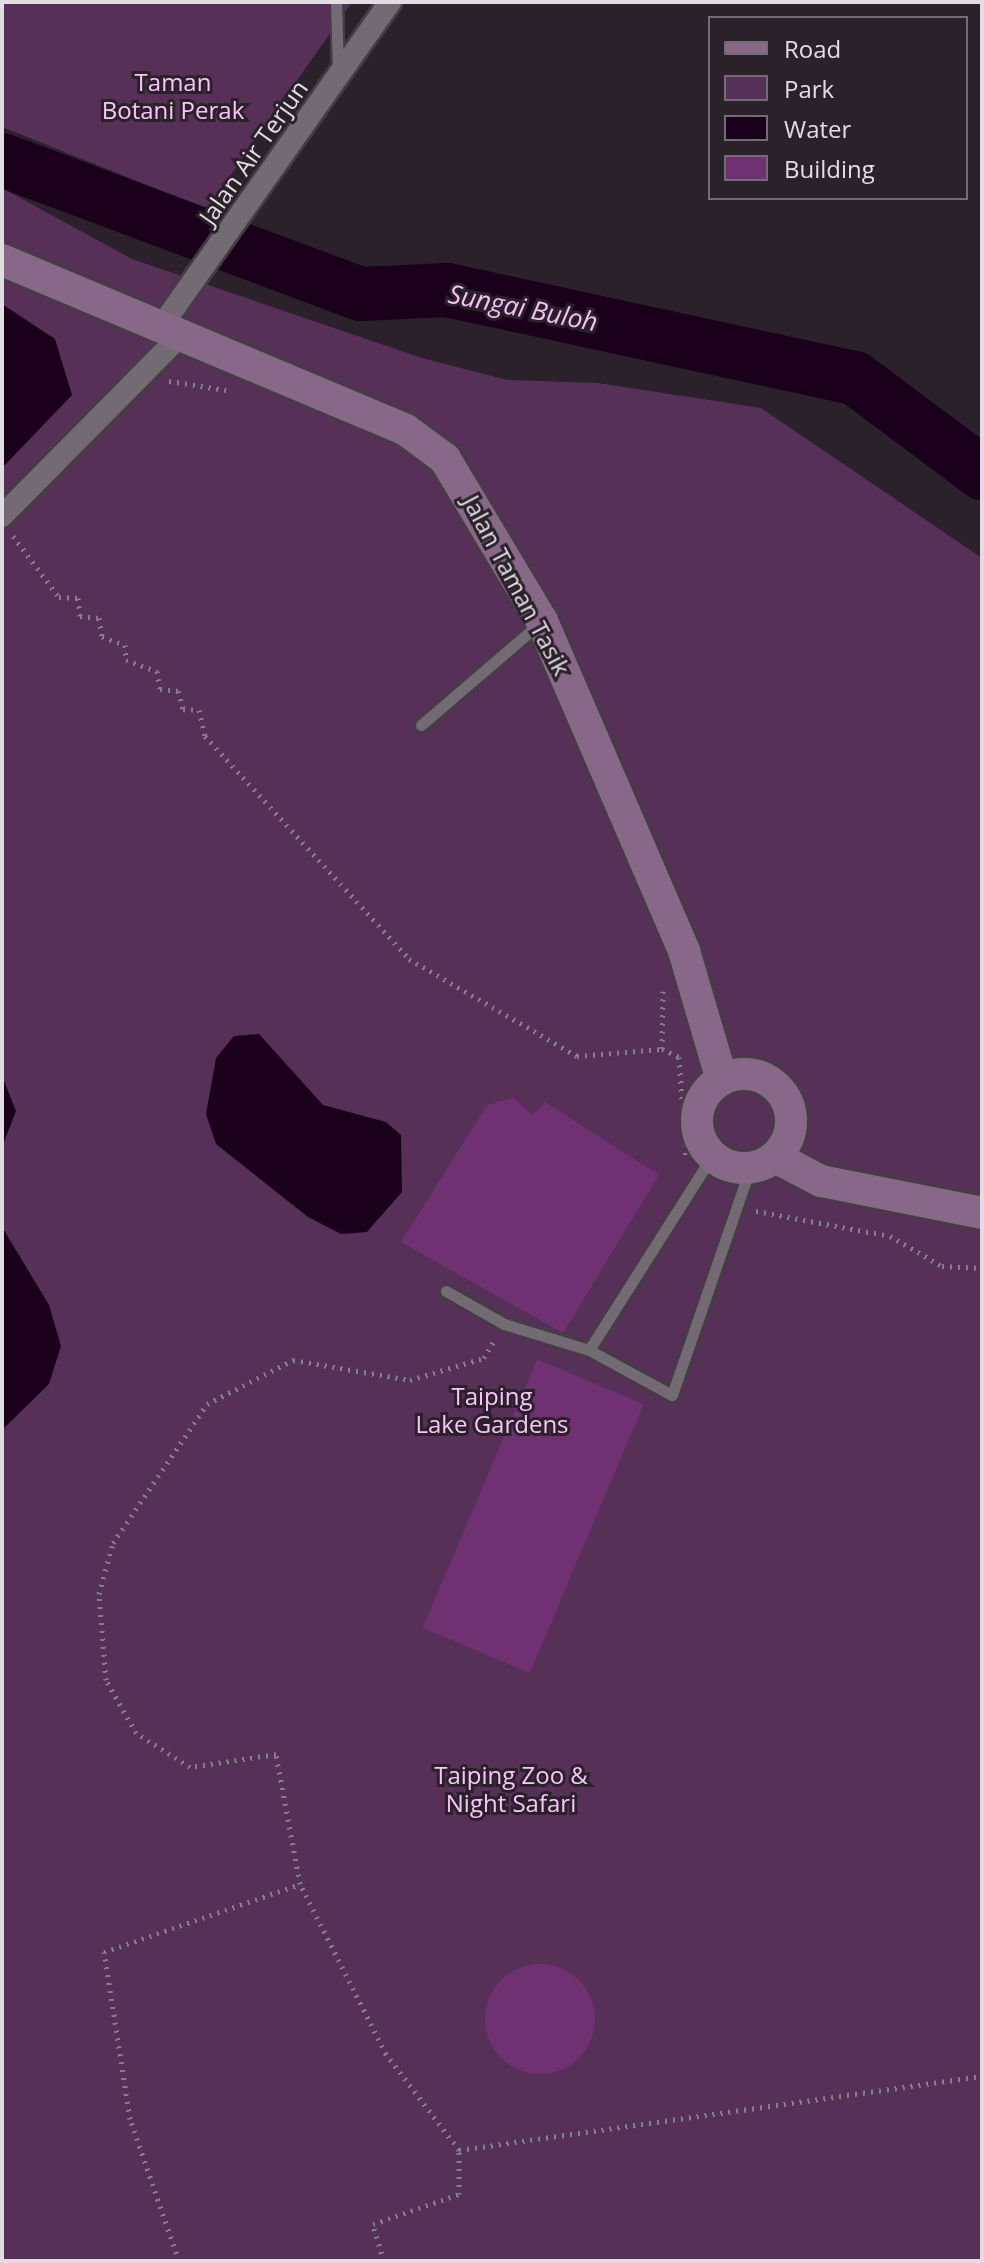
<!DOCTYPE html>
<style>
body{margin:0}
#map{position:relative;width:984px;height:2263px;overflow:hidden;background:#2a212a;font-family:"Open Sans",sans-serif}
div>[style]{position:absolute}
.green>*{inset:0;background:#573058}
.water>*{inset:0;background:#1a001b}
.river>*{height:54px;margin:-27px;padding:0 27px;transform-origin:27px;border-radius:27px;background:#1a001b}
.building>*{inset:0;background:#703172;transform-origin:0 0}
.round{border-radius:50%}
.path>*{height:5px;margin-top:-2.5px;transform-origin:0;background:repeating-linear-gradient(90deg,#867f86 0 2px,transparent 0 8px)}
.roads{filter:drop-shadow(2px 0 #443d44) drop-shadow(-2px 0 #443d44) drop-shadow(0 2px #443d44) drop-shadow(0 -2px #443d44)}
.lane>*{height:11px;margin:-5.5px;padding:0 5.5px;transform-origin:5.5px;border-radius:5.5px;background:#746a74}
.street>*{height:22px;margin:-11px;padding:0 11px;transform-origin:11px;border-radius:11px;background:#746a74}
.secondary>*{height:32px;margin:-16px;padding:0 16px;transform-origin:16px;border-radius:16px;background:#876888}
.secondary>.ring{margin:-16px;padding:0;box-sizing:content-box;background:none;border:32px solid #876888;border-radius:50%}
span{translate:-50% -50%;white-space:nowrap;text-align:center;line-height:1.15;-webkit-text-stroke:6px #2a212a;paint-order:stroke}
.park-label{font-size:24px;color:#fac4fa}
.street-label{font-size:24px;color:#e2dde2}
.water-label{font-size:26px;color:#f6c0f6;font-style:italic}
.frame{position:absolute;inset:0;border:4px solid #e2dde2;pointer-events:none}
.legend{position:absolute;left:708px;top:16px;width:260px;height:184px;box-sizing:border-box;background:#2a212a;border:2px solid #746c74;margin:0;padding:10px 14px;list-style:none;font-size:24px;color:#e2dde2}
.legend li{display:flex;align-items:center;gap:16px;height:40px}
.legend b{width:40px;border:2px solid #746c74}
</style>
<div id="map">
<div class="green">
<i style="clip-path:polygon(2px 2px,352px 2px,207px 209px,2px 127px)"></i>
<i style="clip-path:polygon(2px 188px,132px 259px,422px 358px,507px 380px,598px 383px,761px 408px,982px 558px,982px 2261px,2px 2261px)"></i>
</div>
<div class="water">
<i style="clip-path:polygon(2px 304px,55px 339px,72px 395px,2px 468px)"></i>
<i style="clip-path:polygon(259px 1034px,323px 1105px,386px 1122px,401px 1135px,402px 1192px,367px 1232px,341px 1234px,308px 1217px,216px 1144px,206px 1114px,216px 1058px,234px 1036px)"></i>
<i style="clip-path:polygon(2px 1076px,16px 1111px,2px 1147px)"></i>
<i style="clip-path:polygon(2px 1227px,49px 1305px,61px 1346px,49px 1384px,2px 1430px)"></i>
</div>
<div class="river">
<i style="left:2px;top:160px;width:383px;rotate:20.5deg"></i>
<i style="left:361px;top:294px;width:86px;rotate:-2.7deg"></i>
<i style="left:447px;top:290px;width:417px;rotate:12.2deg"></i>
<i style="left:855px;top:378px;width:159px;rotate:36.8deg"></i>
</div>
<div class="building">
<i style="clip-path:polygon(513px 1098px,533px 1115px,545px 1102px,659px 1175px,563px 1333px,401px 1242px,487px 1105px)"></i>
<i style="left:537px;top:1359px;width:116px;height:292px;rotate:23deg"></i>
<i class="round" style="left:485px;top:1964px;width:110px;height:110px"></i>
</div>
<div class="path">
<i style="left:169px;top:381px;width:58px;rotate:9deg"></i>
<i style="left:13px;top:536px;width:76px;rotate:53deg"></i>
<i style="left:59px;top:597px;width:19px;rotate:3deg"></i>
<i style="left:78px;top:598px;width:18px;rotate:84deg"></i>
<i style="left:80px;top:616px;width:19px;rotate:6deg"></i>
<i style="left:99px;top:618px;width:19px;rotate:81deg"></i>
<i style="left:102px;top:637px;width:24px;rotate:19deg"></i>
<i style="left:125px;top:645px;width:15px;rotate:86deg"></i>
<i style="left:126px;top:660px;width:33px;rotate:20deg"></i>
<i style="left:157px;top:671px;width:18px;rotate:81deg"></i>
<i style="left:160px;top:689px;width:18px;rotate:6deg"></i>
<i style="left:178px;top:691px;width:19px;rotate:74deg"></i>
<i style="left:183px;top:709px;width:16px;rotate:4deg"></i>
<i style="left:199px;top:710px;width:27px;rotate:77deg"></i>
<i style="left:205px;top:736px;width:302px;rotate:47.5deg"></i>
<i style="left:409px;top:959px;width:194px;rotate:30deg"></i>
<i style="left:577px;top:1056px;width:85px;rotate:-4.7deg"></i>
<i style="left:663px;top:991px;width:58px;rotate:91deg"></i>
<i style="left:662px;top:1049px;width:19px;rotate:25deg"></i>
<i style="left:679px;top:1057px;width:101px;rotate:86deg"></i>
<i style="left:756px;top:1211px;width:136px;rotate:10.6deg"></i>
<i style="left:890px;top:1236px;width:60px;rotate:30deg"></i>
<i style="left:942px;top:1266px;width:40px;rotate:2.9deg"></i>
<i style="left:459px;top:2150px;width:528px;rotate:-8.05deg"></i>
<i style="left:179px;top:2261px;width:150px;rotate:-109deg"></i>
<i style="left:130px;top:2119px;width:169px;rotate:-98.8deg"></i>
<i style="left:104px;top:1952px;width:207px;rotate:-19.1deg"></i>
<i style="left:384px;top:2261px;width:39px;rotate:-107deg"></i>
<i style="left:373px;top:2224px;width:91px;rotate:-19.2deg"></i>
<i style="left:459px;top:2194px;width:44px;rotate:-90deg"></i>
<i style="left:459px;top:2150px;width:121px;rotate:-127.2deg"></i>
<i style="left:386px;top:2054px;width:191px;rotate:-116.8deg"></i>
<i style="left:300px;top:1884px;width:132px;rotate:-100.5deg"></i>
<i style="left:276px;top:1754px;width:87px;rotate:171.4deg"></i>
<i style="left:190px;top:1767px;width:64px;rotate:-147.8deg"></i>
<i style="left:136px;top:1733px;width:61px;rotate:-119.5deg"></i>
<i style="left:106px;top:1680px;width:86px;rotate:-94.7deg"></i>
<i style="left:99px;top:1594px;width:53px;rotate:-74.6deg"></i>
<i style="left:113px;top:1543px;width:168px;rotate:-55.9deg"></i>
<i style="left:207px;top:1404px;width:97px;rotate:-27.1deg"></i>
<i style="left:293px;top:1360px;width:119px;rotate:9.7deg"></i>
<i style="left:410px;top:1380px;width:77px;rotate:-16.6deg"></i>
<i style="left:484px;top:1358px;width:22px;rotate:-60deg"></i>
</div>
<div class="roads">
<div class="lane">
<i style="left:336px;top:2px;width:67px;rotate:88.3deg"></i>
<i style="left:421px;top:725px;width:155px;rotate:-40.6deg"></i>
<i style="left:446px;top:1291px;width:67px;rotate:29.6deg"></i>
<i style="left:504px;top:1324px;width:89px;rotate:17deg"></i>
<i style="left:589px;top:1350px;width:230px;rotate:-57.6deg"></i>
<i style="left:589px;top:1350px;width:94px;rotate:28.5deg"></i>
<i style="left:672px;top:1395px;width:240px;rotate:-71deg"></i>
</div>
<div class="street">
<i style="left:158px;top:331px;width:403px;rotate:-54.8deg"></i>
<i style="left:2px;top:516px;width:249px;rotate:-45.3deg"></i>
</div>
<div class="secondary">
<i style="left:2px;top:260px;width:438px;rotate:22.8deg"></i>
<i style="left:406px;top:430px;width:49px;rotate:36.6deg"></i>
<i style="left:445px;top:459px;width:189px;rotate:59.1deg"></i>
<i style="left:542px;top:621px;width:359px;rotate:66.7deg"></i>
<i style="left:684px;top:951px;width:134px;rotate:73.6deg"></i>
<i class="ring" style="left:697px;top:1074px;width:62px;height:62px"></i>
<i style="left:775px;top:1157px;width:52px;rotate:27.6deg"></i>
<i style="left:821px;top:1181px;width:164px;rotate:11.2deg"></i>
</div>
</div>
<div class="park-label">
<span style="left:173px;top:96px">Taman<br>Botani Perak</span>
<span style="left:492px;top:1410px">Taiping<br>Lake Gardens</span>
<span style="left:511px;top:1789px">Taiping Zoo &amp;<br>Night Safari</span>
</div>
<div class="street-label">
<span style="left:253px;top:152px;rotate:-55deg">Jalan Air Terjun</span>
<span style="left:517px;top:585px;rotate:62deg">Jalan Taman Tasik</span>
</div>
<div class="water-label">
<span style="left:523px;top:308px;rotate:11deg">Sungai Buloh</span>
</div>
<div class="frame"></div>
<ul class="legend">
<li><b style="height:10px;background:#876888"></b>Road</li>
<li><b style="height:22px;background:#573058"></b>Park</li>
<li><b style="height:22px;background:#1a001b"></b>Water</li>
<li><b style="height:22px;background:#703172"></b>Building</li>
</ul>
</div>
